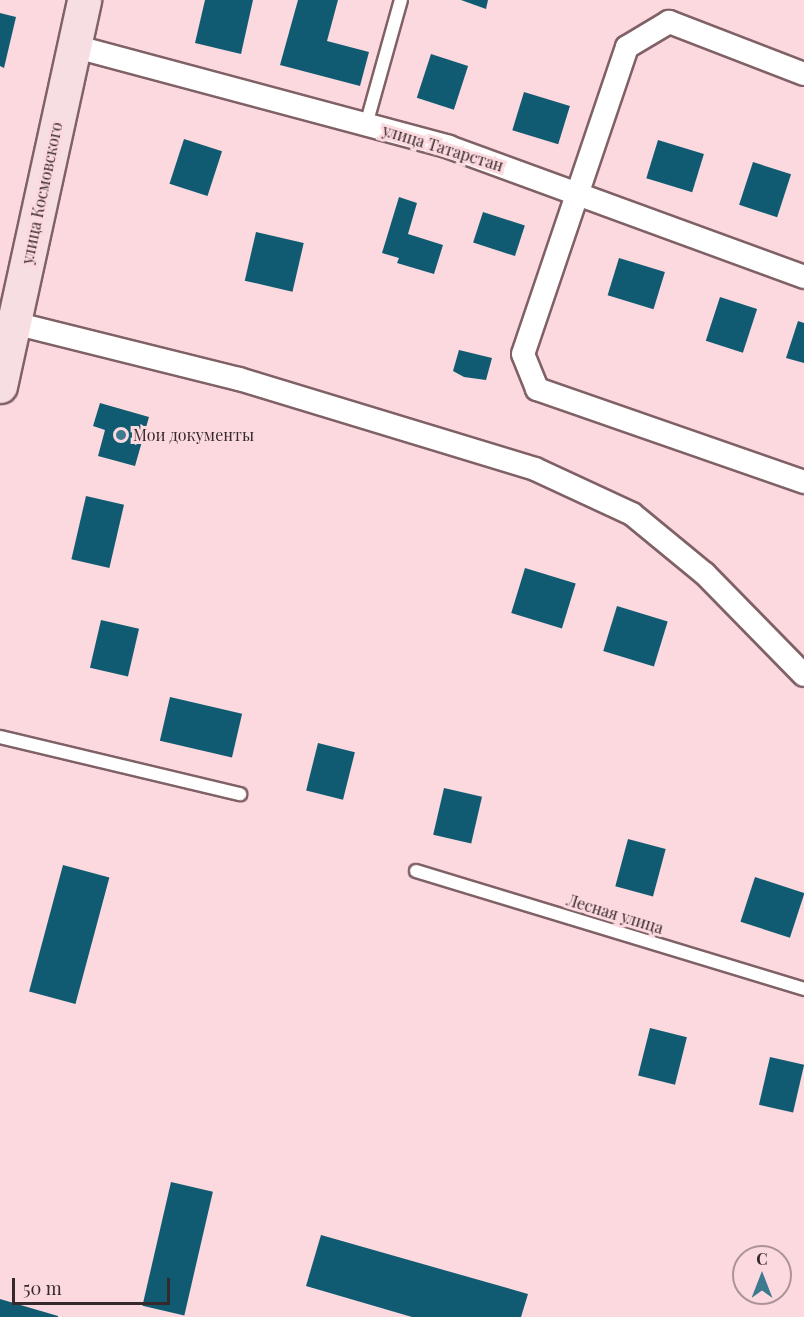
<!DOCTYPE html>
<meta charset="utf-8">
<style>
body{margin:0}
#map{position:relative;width:804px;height:1317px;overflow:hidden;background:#fbd9de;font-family:"Playfair Display",serif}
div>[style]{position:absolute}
.building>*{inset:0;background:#115b72;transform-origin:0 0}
.roads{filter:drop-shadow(2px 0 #7f6166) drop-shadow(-2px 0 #7f6166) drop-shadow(0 2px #7f6166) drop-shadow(0 -2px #7f6166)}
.lane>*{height:12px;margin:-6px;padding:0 6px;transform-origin:6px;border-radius:6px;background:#fff}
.street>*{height:22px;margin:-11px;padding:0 11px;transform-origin:11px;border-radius:11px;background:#fff}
.secondary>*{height:33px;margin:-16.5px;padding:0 16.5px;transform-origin:16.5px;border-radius:16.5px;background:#f7dee3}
.dots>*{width:16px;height:16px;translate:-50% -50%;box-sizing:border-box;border:3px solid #fbd9de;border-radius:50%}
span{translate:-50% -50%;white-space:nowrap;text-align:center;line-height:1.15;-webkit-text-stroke:6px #fbd9de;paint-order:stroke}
.street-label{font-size:16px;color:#36292b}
.poi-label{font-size:16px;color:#36292b}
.left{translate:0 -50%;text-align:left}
.north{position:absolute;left:732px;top:1245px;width:60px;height:60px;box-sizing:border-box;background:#fbd9de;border:2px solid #ac9396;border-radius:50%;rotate:0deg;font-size:16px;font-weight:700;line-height:24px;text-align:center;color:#36292b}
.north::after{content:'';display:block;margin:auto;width:21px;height:27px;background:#3d7a90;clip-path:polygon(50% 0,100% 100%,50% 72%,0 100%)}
.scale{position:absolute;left:12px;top:1278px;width:158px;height:27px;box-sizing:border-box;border:3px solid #36292b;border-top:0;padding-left:8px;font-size:18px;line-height:21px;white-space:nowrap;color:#36292b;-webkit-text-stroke:4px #fbd9de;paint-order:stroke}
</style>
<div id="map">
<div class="building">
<i style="clip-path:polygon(205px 0,253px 0,241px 54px,195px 43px)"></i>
<i style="clip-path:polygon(298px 0,338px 0,327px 41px,369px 52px,360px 86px,280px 65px)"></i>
<i style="clip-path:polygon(461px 0,488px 0,486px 9px)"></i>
<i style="clip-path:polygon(0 13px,16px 17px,4px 68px,0 66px)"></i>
<i style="left:431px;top:54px;width:39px;height:46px;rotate:18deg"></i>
<i style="left:524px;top:92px;width:48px;height:40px;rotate:17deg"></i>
<i style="left:184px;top:139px;width:40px;height:47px;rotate:18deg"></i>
<i style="left:658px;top:140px;width:48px;height:40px;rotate:17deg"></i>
<i style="left:753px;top:162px;width:40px;height:45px;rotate:18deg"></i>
<i style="clip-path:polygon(399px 197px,417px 203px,408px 234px,443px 245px,434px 274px,397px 263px,399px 258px,382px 253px)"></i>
<i style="left:483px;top:212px;width:44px;height:32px;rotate:18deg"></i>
<i style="left:256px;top:232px;width:49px;height:50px;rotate:13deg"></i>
<i style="left:619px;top:258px;width:48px;height:39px;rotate:17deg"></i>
<i style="left:720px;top:297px;width:39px;height:46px;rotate:18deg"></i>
<i style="clip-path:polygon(798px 321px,804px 323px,804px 363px,786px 358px)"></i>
<i style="clip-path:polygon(459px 350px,492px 358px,486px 380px,464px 377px,453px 371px)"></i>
<i style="clip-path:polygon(100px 403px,149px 417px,135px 466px,98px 456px,105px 430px,93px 426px)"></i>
<i style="left:86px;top:496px;width:39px;height:65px;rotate:13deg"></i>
<i style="left:525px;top:568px;width:53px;height:47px;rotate:17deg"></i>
<i style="left:617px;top:606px;width:53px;height:47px;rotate:17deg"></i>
<i style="left:101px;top:620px;width:39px;height:49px;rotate:13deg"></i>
<i style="left:170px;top:697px;width:74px;height:45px;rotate:13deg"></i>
<i style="left:318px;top:743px;width:38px;height:49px;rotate:14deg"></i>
<i style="left:444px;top:788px;width:39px;height:48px;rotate:13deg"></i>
<i style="left:628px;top:839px;width:39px;height:49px;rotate:15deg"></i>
<i style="left:63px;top:865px;width:48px;height:131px;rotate:15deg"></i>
<i style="left:755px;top:877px;width:52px;height:47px;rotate:18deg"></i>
<i style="left:650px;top:1028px;width:38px;height:49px;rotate:14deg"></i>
<i style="left:770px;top:1057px;width:35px;height:49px;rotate:13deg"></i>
<i style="left:171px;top:1182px;width:43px;height:127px;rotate:13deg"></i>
<i style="clip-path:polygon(321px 1235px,528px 1294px,521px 1317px,412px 1317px,306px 1286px)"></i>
<i style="clip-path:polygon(0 1299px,58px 1316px,58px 1317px,0 1317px)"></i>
</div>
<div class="roads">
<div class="lane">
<i style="left:366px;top:125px;width:130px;rotate:-74.4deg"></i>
<i style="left:0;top:737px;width:247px;rotate:13.4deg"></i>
<i style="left:416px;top:871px;width:406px;rotate:16.9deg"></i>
</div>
<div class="street">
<i style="left:73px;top:46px;width:389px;rotate:15deg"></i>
<i style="left:449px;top:147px;width:378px;rotate:20.1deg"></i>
<i style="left:804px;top:74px;width:145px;rotate:-158.9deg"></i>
<i style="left:669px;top:22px;width:49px;rotate:149.2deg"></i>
<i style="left:627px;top:47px;width:324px;rotate:108.7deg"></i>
<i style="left:523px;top:354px;width:38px;rotate:68deg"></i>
<i style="left:537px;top:389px;width:283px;rotate:19.2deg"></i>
<i style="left:14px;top:323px;width:232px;rotate:14deg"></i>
<i style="left:239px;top:379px;width:309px;rotate:16.9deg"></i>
<i style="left:535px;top:469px;width:107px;rotate:24.9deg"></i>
<i style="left:632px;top:514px;width:94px;rotate:39.4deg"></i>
<i style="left:705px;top:574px;width:141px;rotate:45.6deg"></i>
</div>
<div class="secondary">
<i style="left:0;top:386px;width:395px;rotate:-77.7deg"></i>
</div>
</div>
<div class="dots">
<i style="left:121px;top:435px;background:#3d7a90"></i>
</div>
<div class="street-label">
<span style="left:443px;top:148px;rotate:17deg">улица Татарстан</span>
<span style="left:42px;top:193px;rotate:-78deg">улица Космовского</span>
<span style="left:615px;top:914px;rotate:17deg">Лесная улица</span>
</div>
<div class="poi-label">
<span class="left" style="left:133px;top:435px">Мои документы</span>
</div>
<div class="north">С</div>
<div class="scale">50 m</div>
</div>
